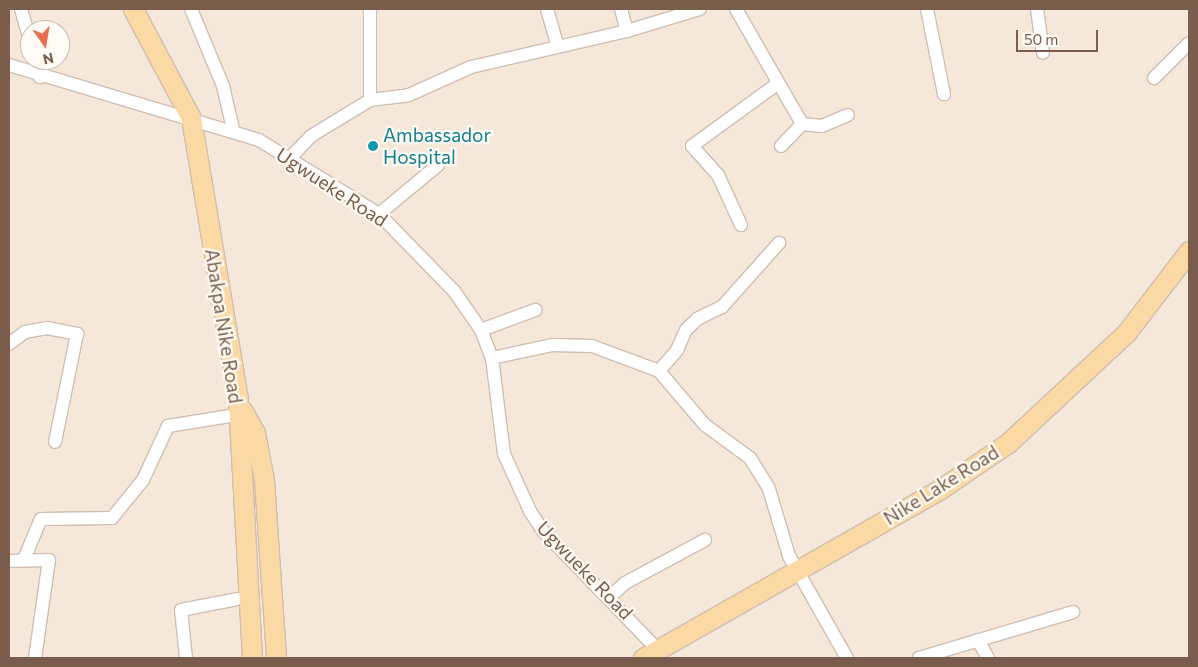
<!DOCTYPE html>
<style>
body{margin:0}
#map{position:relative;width:1198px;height:667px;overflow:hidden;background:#fdf6ec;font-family:Commissioner,sans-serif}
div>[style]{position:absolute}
.residential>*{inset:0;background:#f5e8da}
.roads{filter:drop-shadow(1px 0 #d1beb0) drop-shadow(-1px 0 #d1beb0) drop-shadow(0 1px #d1beb0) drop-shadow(0 -1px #d1beb0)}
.street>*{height:12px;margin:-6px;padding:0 6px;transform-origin:6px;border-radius:6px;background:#fff}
.primary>*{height:19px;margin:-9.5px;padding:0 9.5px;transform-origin:9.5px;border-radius:9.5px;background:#fbd9a5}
.dots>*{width:14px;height:14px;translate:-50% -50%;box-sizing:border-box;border:2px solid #fffaf3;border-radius:50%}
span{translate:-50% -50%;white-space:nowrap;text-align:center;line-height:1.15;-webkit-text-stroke:4.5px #fffaf3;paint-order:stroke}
.culture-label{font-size:19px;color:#0d838f}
.left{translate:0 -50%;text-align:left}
.street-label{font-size:19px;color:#7a5c4d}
.frame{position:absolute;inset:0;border:10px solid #7a5c4d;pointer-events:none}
.north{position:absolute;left:20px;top:20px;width:50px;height:50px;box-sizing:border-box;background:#fffaf3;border:1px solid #cabbb1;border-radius:50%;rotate:167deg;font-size:14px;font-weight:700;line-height:20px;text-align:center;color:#7a5c4d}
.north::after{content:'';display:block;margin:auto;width:18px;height:22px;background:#e76f51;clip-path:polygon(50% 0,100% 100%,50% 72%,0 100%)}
.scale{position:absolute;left:1016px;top:30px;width:82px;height:22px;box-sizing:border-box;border:2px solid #7a5c4d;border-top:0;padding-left:6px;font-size:15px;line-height:18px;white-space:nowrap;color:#7a5c4d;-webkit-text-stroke:4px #fffaf3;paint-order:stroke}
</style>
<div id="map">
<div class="residential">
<i style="clip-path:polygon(evenodd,9px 9px,1189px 9px,1189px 658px,9px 658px,9px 9px,30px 30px,60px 30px,60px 60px,30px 60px,30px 30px)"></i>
</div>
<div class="roads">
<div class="street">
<i style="left:21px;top:9px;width:33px;rotate:74deg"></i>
<i style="left:191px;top:9px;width:83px;rotate:67.4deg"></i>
<i style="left:223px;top:86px;width:44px;rotate:76.9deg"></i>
<i style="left:370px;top:9px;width:91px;rotate:90deg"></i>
<i style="left:547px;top:9px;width:37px;rotate:74deg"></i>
<i style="left:621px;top:9px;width:23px;rotate:75deg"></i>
<i style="left:736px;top:9px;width:133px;rotate:60.1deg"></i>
<i style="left:802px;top:124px;width:20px;rotate:6deg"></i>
<i style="left:822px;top:126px;width:28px;rotate:-23deg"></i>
<i style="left:927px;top:9px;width:87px;rotate:78.7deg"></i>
<i style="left:1037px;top:9px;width:44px;rotate:82.2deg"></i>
<i style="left:35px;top:60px;width:18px;rotate:74deg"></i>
<i style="left:9px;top:65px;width:261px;rotate:16.7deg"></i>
<i style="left:259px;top:140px;width:141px;rotate:31.7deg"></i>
<i style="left:379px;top:214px;width:107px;rotate:45.8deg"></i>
<i style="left:454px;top:291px;width:47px;rotate:55.3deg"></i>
<i style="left:481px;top:330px;width:30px;rotate:69deg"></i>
<i style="left:492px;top:358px;width:97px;rotate:82.9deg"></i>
<i style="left:504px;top:454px;width:63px;rotate:65.5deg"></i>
<i style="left:530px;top:511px;width:24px;rotate:57deg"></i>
<i style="left:543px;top:531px;width:165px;rotate:46deg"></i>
<i style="left:1154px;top:78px;width:49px;rotate:-45deg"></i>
<i style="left:781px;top:146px;width:30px;rotate:-46deg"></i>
<i style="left:290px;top:158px;width:30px;rotate:-46deg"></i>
<i style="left:311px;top:136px;width:69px;rotate:-31.4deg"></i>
<i style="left:370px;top:100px;width:39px;rotate:-7deg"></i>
<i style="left:409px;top:95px;width:68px;rotate:-24.3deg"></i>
<i style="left:471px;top:67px;width:160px;rotate:-13deg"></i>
<i style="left:627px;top:31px;width:76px;rotate:-16.8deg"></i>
<i style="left:379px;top:214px;width:77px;rotate:-39.7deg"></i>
<i style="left:741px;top:225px;width:55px;rotate:-114.7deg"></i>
<i style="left:718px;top:175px;width:39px;rotate:-132deg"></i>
<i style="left:692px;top:146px;width:105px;rotate:-36.1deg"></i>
<i style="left:481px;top:330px;width:58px;rotate:-20.3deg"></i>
<i style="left:9px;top:344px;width:20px;rotate:-37deg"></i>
<i style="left:25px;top:332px;width:22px;rotate:-10deg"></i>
<i style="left:47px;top:328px;width:31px;rotate:11deg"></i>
<i style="left:77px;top:334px;width:110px;rotate:101.5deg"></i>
<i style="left:492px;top:358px;width:61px;rotate:-12.2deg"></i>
<i style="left:552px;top:345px;width:40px;rotate:1.4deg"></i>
<i style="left:592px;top:346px;width:72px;rotate:20.5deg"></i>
<i style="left:659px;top:371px;width:71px;rotate:49.6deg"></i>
<i style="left:705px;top:425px;width:56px;rotate:36.3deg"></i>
<i style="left:750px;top:458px;width:36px;rotate:58deg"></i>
<i style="left:769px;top:489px;width:70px;rotate:73.4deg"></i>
<i style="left:789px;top:556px;width:117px;rotate:60.4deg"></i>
<i style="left:659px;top:371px;width:28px;rotate:-49deg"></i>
<i style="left:677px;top:350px;width:22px;rotate:-66deg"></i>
<i style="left:686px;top:330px;width:16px;rotate:-45deg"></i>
<i style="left:697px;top:319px;width:28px;rotate:-26deg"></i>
<i style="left:722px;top:307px;width:86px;rotate:-48.3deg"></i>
<i style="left:24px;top:559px;width:43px;rotate:-67deg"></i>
<i style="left:41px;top:519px;width:71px;rotate:-0.8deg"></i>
<i style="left:112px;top:518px;width:49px;rotate:-50.8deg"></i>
<i style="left:143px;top:480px;width:60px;rotate:-65.2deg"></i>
<i style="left:168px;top:426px;width:69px;rotate:-9.2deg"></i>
<i style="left:9px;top:561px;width:40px;rotate:-1.4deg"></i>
<i style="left:49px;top:560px;width:99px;rotate:98.1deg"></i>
<i style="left:611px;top:596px;width:19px;rotate:-43deg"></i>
<i style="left:625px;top:583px;width:91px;rotate:-28.3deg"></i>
<i style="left:978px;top:640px;width:21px;rotate:61deg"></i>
<i style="left:186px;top:658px;width:48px;rotate:-95.9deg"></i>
<i style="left:181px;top:610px;width:57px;rotate:-11.1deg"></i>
<i style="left:919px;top:658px;width:161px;rotate:-16.6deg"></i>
</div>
<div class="primary">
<i style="left:133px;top:9px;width:123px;rotate:62deg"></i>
<i style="left:191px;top:118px;width:286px;rotate:80.5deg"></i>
<i style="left:238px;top:400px;width:258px;rotate:86.9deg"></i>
<i style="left:243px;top:411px;width:25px;rotate:61deg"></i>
<i style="left:255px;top:433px;width:48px;rotate:79.2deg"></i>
<i style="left:264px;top:480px;width:178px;rotate:86.1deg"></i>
<i style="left:643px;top:658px;width:340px;rotate:-29.6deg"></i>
<i style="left:939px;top:490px;width:83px;rotate:-34.3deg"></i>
<i style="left:1008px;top:443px;width:163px;rotate:-43deg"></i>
<i style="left:1127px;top:332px;width:102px;rotate:-52.6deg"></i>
</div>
</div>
<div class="dots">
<i style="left:373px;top:146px;background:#0f9aa8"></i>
</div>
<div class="culture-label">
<span class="left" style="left:383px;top:146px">Ambassador<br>Hospital</span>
</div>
<div class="street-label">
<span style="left:332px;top:187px;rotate:33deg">Ugwueke Road</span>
<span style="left:224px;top:326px;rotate:81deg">Abakpa Nike Road</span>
<span style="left:941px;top:485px;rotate:-32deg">Nike Lake Road</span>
<span style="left:585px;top:570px;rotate:46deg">Ugwueke Road</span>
</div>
<div class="frame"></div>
<div class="north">N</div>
<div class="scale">50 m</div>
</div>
